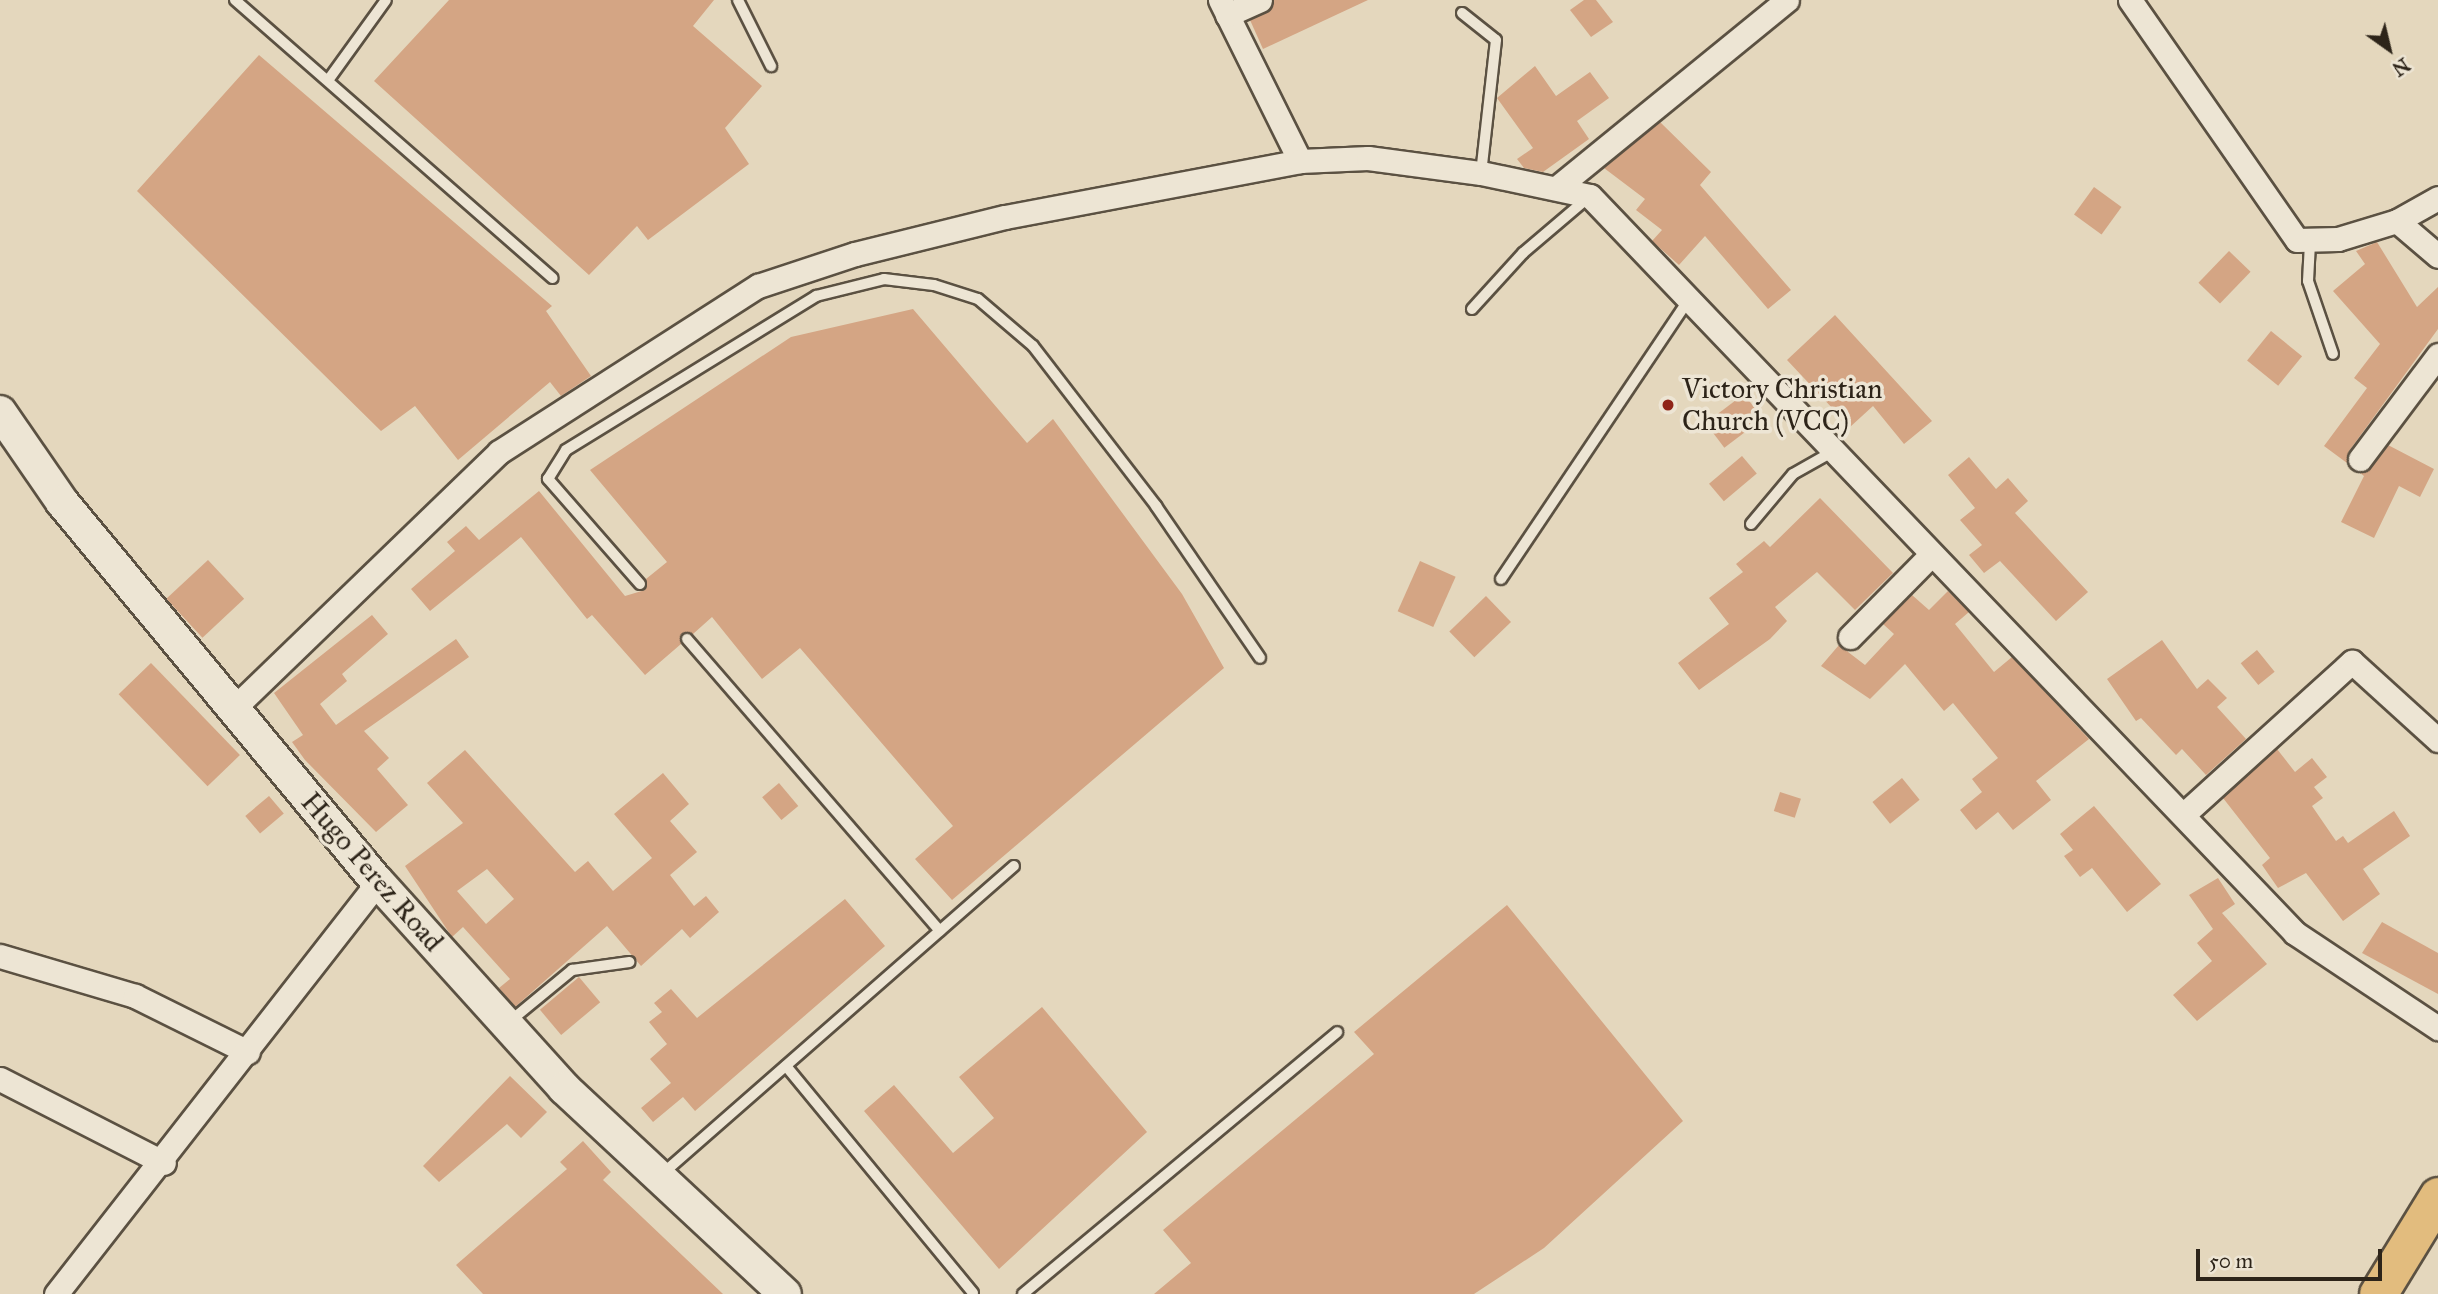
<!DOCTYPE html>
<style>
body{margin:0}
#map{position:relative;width:2438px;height:1294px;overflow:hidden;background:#e4d7bd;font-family:"IM FELL Great Primer",serif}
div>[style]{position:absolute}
.building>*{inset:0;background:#d4a584;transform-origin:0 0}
.roads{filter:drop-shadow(2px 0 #5b5142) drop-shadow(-2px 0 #5b5142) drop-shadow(0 2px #5b5142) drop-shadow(0 -2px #5b5142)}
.lane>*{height:10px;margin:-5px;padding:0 5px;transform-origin:5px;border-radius:5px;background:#ede5d4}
.street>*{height:23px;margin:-11.5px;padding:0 11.5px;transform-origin:11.5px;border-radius:11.5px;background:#ede5d4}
.secondary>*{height:32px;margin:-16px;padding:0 16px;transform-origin:16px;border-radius:16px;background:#ede5d4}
.primary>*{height:37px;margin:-18.5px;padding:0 18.5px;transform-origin:18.5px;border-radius:18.5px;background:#e2bc7e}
.dots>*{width:19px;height:19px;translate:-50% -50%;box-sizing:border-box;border:4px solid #ede5d4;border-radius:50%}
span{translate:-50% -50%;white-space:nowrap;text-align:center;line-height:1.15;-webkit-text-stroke:7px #ede5d4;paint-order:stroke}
.poi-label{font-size:28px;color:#2d2419}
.left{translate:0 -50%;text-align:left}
.street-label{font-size:28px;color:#2d2419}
.north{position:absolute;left:2354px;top:14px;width:70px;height:70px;-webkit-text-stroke:5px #ede5d4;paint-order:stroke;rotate:146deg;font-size:19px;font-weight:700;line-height:28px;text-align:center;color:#2d2419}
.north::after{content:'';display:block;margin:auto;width:24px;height:32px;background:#2d2419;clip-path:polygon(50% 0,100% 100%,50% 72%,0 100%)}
.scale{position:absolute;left:2196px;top:1249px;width:186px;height:32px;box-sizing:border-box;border:4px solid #2d2419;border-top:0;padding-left:9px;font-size:21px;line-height:24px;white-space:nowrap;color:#2d2419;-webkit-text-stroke:5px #ede5d4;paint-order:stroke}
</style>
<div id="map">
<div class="building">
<i style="clip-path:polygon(449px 0,714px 0,693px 26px,762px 86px,725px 128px,749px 164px,648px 240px,637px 226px,589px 275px,374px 81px)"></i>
<i style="clip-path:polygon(1274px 0,1368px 0,1263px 49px,1250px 20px)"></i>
<i style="clip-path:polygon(1584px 0,1596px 0,1613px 22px,1591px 37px,1570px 10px)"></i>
<i style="clip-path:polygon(259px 55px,552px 306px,546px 311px,591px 376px,561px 396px,550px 382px,458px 460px,415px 406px,381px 431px,137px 191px)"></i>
<i style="clip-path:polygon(1535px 66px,1556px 96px,1590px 72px,1609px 98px,1577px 121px,1589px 139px,1543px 172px,1524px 168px,1517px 159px,1533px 148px,1497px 98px)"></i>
<i style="clip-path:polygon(1660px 122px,1711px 172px,1700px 185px,1791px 290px,1768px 309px,1705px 236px,1679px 265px,1652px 241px,1662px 230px,1636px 210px,1645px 199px,1604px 168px)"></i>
<i style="left:2094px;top:187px;width:34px;height:34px;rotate:36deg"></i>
<i style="clip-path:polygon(2377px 242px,2417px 307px,2438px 287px,2438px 329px,2349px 451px,2347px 463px,2324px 446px,2367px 388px,2354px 378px,2380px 344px,2333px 291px,2365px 264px,2356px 251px)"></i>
<i style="left:2229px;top:251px;width:30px;height:44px;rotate:44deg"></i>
<i style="clip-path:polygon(913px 309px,1027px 443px,1053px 419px,1182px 594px,1224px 668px,952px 900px,915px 859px,953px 826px,800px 648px,762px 679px,712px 617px,693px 634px,681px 634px,681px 644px,645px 675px,592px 615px,587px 619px,521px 537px,430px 611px,411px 589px,455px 551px,447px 542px,466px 526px,479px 540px,539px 491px,625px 596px,645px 590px,646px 579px,667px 562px,590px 470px,791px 337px)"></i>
<i style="clip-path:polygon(1835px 315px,1932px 421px,1904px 444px,1873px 406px,1850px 427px,1787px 360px)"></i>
<i style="left:2271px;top:331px;width:40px;height:38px;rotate:39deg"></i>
<i style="left:1744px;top:394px;width:31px;height:48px;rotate:53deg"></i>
<i style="clip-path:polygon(2388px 445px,2434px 469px,2420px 497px,2399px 486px,2374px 538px,2341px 522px,2364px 476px,2360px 473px)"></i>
<i style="left:1742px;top:456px;width:23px;height:43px;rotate:50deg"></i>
<i style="clip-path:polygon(1969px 457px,1996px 489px,2008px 478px,2028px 501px,2015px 513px,2088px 592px,2056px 621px,2000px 561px,1984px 573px,1969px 555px,1982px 545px,1960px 520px,1975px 508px,1948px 475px)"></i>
<i style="clip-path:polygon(1820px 498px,1893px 573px,1855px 610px,1817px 572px,1775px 607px,1787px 621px,1770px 639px,1699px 690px,1678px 663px,1729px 624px,1709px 598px,1743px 572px,1736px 564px,1764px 541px,1770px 547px)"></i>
<i style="left:208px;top:560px;width:53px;height:57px;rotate:47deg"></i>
<i style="left:1420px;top:561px;width:39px;height:55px;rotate:24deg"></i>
<i style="clip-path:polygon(1948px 591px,1969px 612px,1955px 624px,1994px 672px,2012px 657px,2089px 739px,2036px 781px,2051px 800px,2013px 830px,1998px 812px,1976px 830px,1960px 810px,1982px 792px,1972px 779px,1998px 758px,1953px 703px,1944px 711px,1905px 664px,1870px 699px,1821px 666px,1839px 645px,1865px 665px,1894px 634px,1883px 624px,1912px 595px,1929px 610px)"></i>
<i style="left:1486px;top:596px;width:36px;height:51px;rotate:46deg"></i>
<i style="clip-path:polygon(372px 615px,388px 634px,342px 674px,347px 681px,320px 704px,336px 725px,456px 639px,469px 657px,364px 731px,389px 758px,377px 769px,408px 805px,376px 832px,305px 760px,292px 742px,303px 735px,274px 693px)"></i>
<i style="clip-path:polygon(2162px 640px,2197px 689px,2208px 679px,2227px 698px,2217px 707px,2246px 739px,2206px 775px,2182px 749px,2176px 755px,2141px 718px,2136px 721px,2107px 679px)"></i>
<i style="left:2257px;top:650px;width:28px;height:21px;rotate:51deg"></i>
<i style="left:151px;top:663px;width:128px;height:45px;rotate:46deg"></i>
<i style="clip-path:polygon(2277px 749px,2295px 772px,2312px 758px,2327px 777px,2314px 787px,2323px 798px,2312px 806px,2336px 841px,2343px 836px,2348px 843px,2394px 811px,2410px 836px,2363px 869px,2380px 894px,2343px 921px,2306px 873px,2278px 888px,2262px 865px,2270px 858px,2223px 798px)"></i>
<i style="clip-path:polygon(evenodd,465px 750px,575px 872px,588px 861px,613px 891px,652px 858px,614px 814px,663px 773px,689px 804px,670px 821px,697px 852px,670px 875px,694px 906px,706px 896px,719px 912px,690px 938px,682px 929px,641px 966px,607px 926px,515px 1007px,499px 988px,510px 979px,463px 927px,452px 937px,405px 866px,463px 823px,427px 783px,465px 750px,487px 869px,514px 899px,486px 924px,457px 891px,487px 869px)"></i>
<i style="left:1902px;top:778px;width:28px;height:38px;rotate:51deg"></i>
<i style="left:779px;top:783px;width:30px;height:22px;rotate:50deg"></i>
<i style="left:1780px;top:792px;width:22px;height:20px;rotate:18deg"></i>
<i style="left:269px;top:796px;width:23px;height:31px;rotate:50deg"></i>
<i style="clip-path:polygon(2094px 806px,2161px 884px,2127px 912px,2092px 868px,2080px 877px,2064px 856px,2073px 850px,2060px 834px)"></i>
<i style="clip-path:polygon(2218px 878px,2235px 904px,2222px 913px,2267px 964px,2197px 1021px,2173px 995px,2212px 961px,2197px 943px,2213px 929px,2189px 895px)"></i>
<i style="clip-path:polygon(845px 899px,885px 946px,695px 1111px,683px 1097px,653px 1122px,641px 1108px,671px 1083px,650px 1059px,667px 1044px,649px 1022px,662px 1012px,654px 1003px,671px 989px,697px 1018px)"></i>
<i style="clip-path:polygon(1507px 905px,1683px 1121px,1544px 1248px,1474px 1294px,1154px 1294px,1191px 1263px,1163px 1230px,1374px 1054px,1354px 1032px)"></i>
<i style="clip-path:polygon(2382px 922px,2438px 953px,2438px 994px,2362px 953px)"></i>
<i style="left:579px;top:977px;width:33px;height:51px;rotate:50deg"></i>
<i style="clip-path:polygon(1042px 1007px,1147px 1132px,999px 1269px,864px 1111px,894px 1085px,953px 1153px,994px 1118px,959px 1077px)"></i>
<i style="clip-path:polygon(510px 1076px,547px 1112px,521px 1138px,507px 1124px,439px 1182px,423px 1166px)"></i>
<i style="clip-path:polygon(583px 1141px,611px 1172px,603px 1180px,723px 1294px,483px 1294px,456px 1265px,567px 1169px,560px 1162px)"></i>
</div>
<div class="roads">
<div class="lane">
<i style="left:235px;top:0;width:422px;rotate:41.2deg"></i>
<i style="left:738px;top:0;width:74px;rotate:63.4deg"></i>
<i style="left:1462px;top:13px;width:43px;rotate:38.5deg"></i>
<i style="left:1496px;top:40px;width:134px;rotate:96.4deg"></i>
<i style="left:329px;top:79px;width:97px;rotate:-54.2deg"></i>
<i style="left:2310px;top:243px;width:38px;rotate:93deg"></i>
<i style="left:2308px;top:281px;width:77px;rotate:71.1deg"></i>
<i style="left:1472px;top:309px;width:76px;rotate:-47.7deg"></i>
<i style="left:1523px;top:253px;width:88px;rotate:-40.4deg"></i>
<i style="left:1751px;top:524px;width:65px;rotate:-50deg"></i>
<i style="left:1793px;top:474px;width:45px;rotate:-29.4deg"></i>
<i style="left:1501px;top:579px;width:335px;rotate:-56.1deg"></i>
<i style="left:640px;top:584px;width:140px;rotate:-131.2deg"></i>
<i style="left:548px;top:479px;width:34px;rotate:-58deg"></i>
<i style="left:566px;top:450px;width:294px;rotate:-31.6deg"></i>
<i style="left:816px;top:296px;width:70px;rotate:-14deg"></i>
<i style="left:884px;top:279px;width:50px;rotate:6.8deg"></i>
<i style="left:934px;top:285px;width:46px;rotate:17.7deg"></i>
<i style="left:978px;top:299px;width:72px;rotate:40.5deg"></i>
<i style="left:1033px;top:346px;width:202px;rotate:52.4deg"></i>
<i style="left:1156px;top:506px;width:184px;rotate:55.6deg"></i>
<i style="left:687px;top:639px;width:386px;rotate:49.1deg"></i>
<i style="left:509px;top:1022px;width:82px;rotate:-39.5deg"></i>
<i style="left:572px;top:970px;width:58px;rotate:-8deg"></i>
<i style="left:786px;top:1066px;width:294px;rotate:50.5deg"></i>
<i style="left:661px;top:1175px;width:469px;rotate:-41.2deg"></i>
<i style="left:1023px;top:1294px;width:409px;rotate:-39.8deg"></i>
</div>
<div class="street">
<i style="left:1220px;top:0;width:180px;rotate:63.6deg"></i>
<i style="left:2130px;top:0;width:292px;rotate:55.2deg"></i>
<i style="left:2297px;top:240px;width:41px;rotate:-1.4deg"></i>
<i style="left:2338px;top:239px;width:62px;rotate:-17deg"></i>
<i style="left:2397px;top:221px;width:47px;rotate:-29.3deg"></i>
<i style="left:1227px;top:15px;width:36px;rotate:-24deg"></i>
<i style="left:1559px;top:186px;width:294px;rotate:-39.2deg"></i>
<i style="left:2397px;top:221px;width:54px;rotate:40.5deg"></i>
<i style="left:2360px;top:459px;width:130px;rotate:-53.1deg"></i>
<i style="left:1850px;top:637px;width:114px;rotate:-45.4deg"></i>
<i style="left:232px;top:710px;width:371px;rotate:-44deg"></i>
<i style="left:499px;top:452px;width:308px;rotate:-32.7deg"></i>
<i style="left:758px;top:286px;width:102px;rotate:-18.3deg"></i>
<i style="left:855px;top:254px;width:154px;rotate:-13.9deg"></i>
<i style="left:1005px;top:217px;width:300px;rotate:-10.7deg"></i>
<i style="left:1300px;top:161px;width:68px;rotate:-2.5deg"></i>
<i style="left:1368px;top:158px;width:114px;rotate:7.6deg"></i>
<i style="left:1481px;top:173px;width:111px;rotate:11.9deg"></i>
<i style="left:1590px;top:196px;width:1020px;rotate:46.27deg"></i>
<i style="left:2295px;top:933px;width:172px;rotate:33.6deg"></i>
<i style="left:2183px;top:815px;width:228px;rotate:-42.2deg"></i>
<i style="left:2352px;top:662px;width:116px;rotate:42.2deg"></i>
<i style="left:0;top:956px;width:141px;rotate:16.5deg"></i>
<i style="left:135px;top:996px;width:126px;rotate:26.4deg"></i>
<i style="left:0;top:1079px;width:184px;rotate:27.1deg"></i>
<i style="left:56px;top:1294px;width:523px;rotate:-51.99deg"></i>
</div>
<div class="secondary">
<i style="left:0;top:412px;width:109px;rotate:55.4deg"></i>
<i style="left:62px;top:502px;width:494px;rotate:50.3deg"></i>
<i style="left:378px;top:882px;width:278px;rotate:47.9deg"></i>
<i style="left:564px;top:1088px;width:302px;rotate:43deg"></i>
</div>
<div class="primary">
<i style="left:2378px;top:1294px;width:115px;rotate:-58.5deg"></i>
</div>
</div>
<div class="dots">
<i style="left:1668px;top:405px;background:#8f2418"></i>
</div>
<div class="poi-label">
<span class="left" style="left:1682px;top:405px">Victory Christian<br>Church (VCC)</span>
</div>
<div class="street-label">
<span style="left:372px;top:872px;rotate:49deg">Hugo Perez Road</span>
</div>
<div class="north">N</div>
<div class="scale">50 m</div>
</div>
